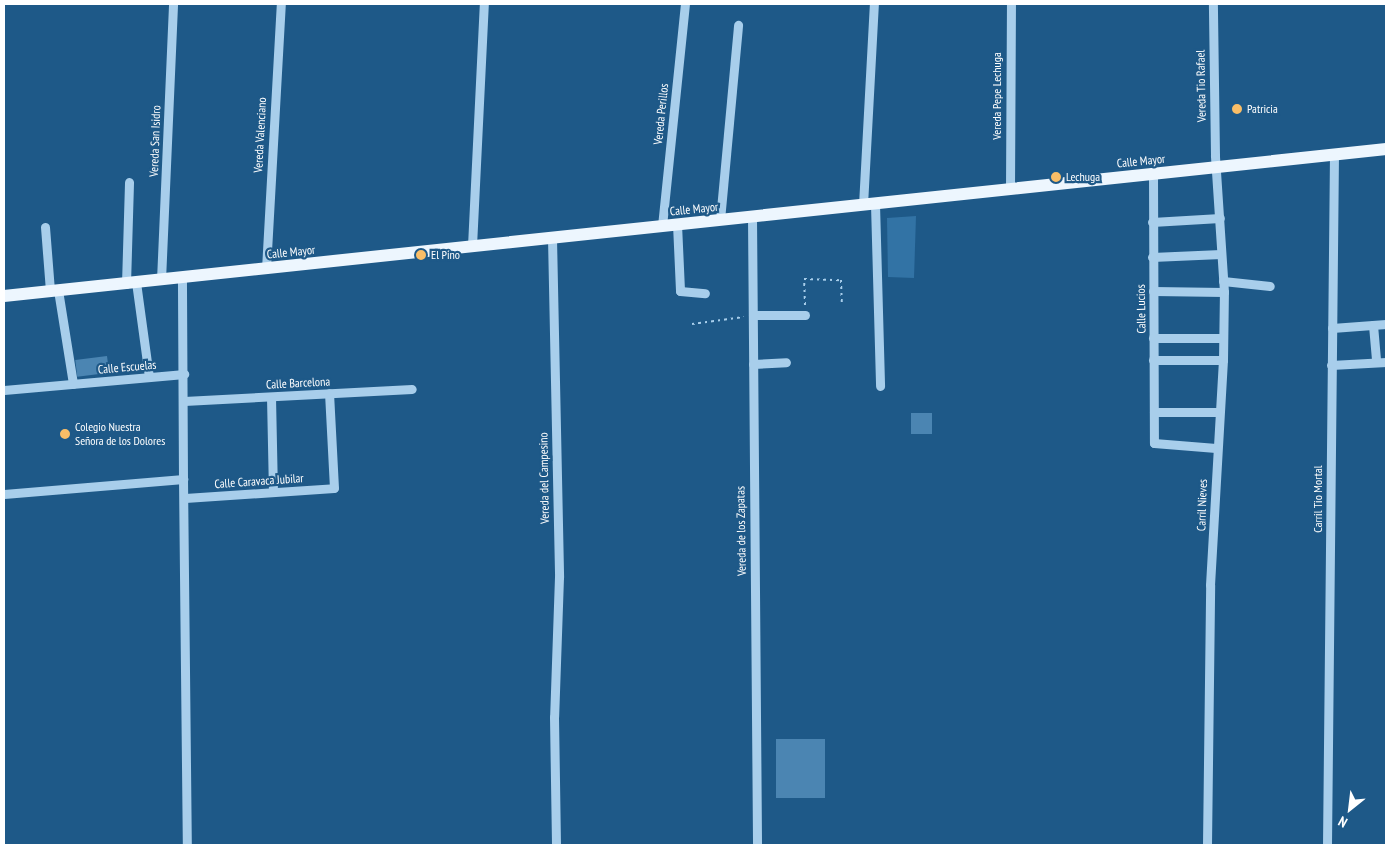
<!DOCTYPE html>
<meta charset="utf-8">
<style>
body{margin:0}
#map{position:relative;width:1390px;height:849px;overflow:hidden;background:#1e5988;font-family:"PT Sans Narrow",sans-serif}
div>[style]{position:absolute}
.green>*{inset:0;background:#3273a5}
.building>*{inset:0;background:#4b85b2;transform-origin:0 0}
.path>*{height:2px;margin-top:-1px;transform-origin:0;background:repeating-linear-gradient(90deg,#a8ceeb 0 2.5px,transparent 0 6.5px)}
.minor>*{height:9px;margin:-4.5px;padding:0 4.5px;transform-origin:4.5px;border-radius:4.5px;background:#a8ceeb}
.major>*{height:12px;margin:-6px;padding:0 6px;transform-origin:6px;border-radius:6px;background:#edf6fe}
.dots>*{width:14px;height:14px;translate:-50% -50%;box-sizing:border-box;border:2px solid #1e5988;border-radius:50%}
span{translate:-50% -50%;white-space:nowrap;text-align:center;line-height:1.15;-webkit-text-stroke:4.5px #1e5988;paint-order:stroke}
.street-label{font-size:12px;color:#fff}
.poi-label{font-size:12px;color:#fff}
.left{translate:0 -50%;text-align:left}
.frame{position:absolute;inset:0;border:5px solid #fff;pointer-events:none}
.north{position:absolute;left:1325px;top:784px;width:50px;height:50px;-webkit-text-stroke:4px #1e5988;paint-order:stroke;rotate:209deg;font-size:14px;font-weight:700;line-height:20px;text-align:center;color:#fff}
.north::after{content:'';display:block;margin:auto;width:18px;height:22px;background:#fff;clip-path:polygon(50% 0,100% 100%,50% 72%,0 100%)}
</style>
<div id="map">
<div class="green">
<i style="clip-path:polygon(916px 216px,914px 278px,888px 277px,887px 218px)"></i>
</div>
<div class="building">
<i style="left:107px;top:356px;width:17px;height:32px;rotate:83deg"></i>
<i style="left:911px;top:413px;width:21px;height:21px"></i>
<i style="left:776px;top:739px;width:49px;height:59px"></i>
</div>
<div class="path">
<i style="left:805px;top:305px;width:26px;rotate:-92deg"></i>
<i style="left:804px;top:279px;width:37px;rotate:2deg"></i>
<i style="left:841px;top:280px;width:26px;rotate:88deg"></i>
<i style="left:692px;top:324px;width:52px;rotate:-7.7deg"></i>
</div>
<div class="minor">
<i style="left:1153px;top:174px;width:269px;rotate:89.8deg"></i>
<i style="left:1154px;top:443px;width:62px;rotate:4.6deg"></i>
<i style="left:1010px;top:189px;width:185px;rotate:-89.7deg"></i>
<i style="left:875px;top:204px;width:182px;rotate:88.4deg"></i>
<i style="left:863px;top:205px;width:201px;rotate:-86.9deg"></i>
<i style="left:752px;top:217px;width:628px;rotate:89.54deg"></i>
<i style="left:720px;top:220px;width:196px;rotate:-84.7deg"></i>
<i style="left:1152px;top:222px;width:68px;rotate:-3.4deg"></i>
<i style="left:677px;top:224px;width:67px;rotate:87.4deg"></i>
<i style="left:680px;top:291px;width:25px;rotate:5deg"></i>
<i style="left:662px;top:226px;width:223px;rotate:-84.1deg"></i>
<i style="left:45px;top:227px;width:64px;rotate:85.5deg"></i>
<i style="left:552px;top:238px;width:339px;rotate:88.8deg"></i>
<i style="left:559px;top:577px;width:140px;rotate:92deg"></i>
<i style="left:554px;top:717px;width:128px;rotate:89.1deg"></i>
<i style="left:472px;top:246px;width:242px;rotate:-87.2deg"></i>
<i style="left:1152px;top:257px;width:69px;rotate:-2.5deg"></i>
<i style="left:266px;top:269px;width:265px;rotate:-86.8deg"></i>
<i style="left:161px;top:280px;width:276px;rotate:-87.5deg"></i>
<i style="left:1223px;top:281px;width:47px;rotate:6.1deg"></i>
<i style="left:136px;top:282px;width:96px;rotate:82.2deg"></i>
<i style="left:126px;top:284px;width:102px;rotate:-88.3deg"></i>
<i style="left:58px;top:290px;width:95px;rotate:80.9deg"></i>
<i style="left:1153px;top:291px;width:71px;rotate:0.8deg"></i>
<i style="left:753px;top:315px;width:52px"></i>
<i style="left:1373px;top:325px;width:37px;rotate:85deg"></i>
<i style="left:1332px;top:328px;width:54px;rotate:-4.2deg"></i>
<i style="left:1153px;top:338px;width:70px"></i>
<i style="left:1153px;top:360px;width:70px"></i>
<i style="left:753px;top:364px;width:33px;rotate:-3deg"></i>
<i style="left:1331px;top:365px;width:55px;rotate:-3.1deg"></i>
<i style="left:4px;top:390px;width:181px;rotate:-5.1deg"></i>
<i style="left:271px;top:397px;width:95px;rotate:88.8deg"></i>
<i style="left:184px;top:401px;width:228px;rotate:-3deg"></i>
<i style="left:1154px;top:412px;width:65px"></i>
<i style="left:183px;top:479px;width:366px;rotate:89.4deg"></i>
<i style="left:4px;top:494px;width:180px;rotate:-4.8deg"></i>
<i style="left:183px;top:479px;width:201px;rotate:-90.3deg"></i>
<i style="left:185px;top:498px;width:149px;rotate:-3.8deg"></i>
<i style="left:334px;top:488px;width:95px;rotate:-93deg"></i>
<i style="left:1207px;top:845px;width:260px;rotate:-89.3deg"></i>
<i style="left:1210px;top:585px;width:225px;rotate:-86.7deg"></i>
<i style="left:1223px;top:360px;width:68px;rotate:-89.2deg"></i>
<i style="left:1224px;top:292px;width:137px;rotate:-93.8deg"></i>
<i style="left:1215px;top:155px;width:151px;rotate:-90.8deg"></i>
<i style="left:1327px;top:845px;width:691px;rotate:-89.42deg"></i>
</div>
<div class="major">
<i style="left:4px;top:296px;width:1390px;rotate:-6.07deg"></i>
</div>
<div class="dots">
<i style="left:1237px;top:109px;background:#fabe67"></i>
<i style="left:1056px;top:177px;background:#fabe67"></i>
<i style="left:421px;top:255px;background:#fabe67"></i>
<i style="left:65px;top:434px;background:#fabe67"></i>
</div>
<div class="street-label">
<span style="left:1201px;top:86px;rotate:-91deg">Vereda Tio Rafael</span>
<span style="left:997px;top:96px;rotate:-90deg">Vereda Pepe Lechuga</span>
<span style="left:661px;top:114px;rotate:-84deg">Vereda Perillos</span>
<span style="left:260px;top:135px;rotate:-87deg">Vereda Valenciano</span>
<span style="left:155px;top:141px;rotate:-88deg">Vereda San Isidro</span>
<span style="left:1141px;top:161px;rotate:-6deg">Calle Mayor</span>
<span style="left:694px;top:209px;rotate:-6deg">Calle Mayor</span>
<span style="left:291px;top:252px;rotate:-6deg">Calle Mayor</span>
<span style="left:1141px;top:309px;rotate:-91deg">Calle Lucios</span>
<span style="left:127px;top:367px;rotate:-5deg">Calle Escuelas</span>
<span style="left:298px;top:383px;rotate:-3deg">Calle Barcelona</span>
<span style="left:544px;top:478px;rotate:-91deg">Vereda del Campesino</span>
<span style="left:259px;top:481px;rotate:-4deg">Calle Caravaca Jubilar</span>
<span style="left:1318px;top:499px;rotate:-90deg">Carril Tio Mortal</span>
<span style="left:1202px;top:505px;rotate:-88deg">Carril Nieves</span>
<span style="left:741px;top:531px;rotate:-91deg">Vereda de los Zapatas</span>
</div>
<div class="poi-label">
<span class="left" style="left:1247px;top:109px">Patricia</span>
<span class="left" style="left:1066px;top:177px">Lechuga</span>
<span class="left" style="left:431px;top:255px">El Pino</span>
<span class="left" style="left:75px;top:434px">Colegio Nuestra<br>Señora de los Dolores</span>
</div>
<div class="frame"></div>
<div class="north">N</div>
</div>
